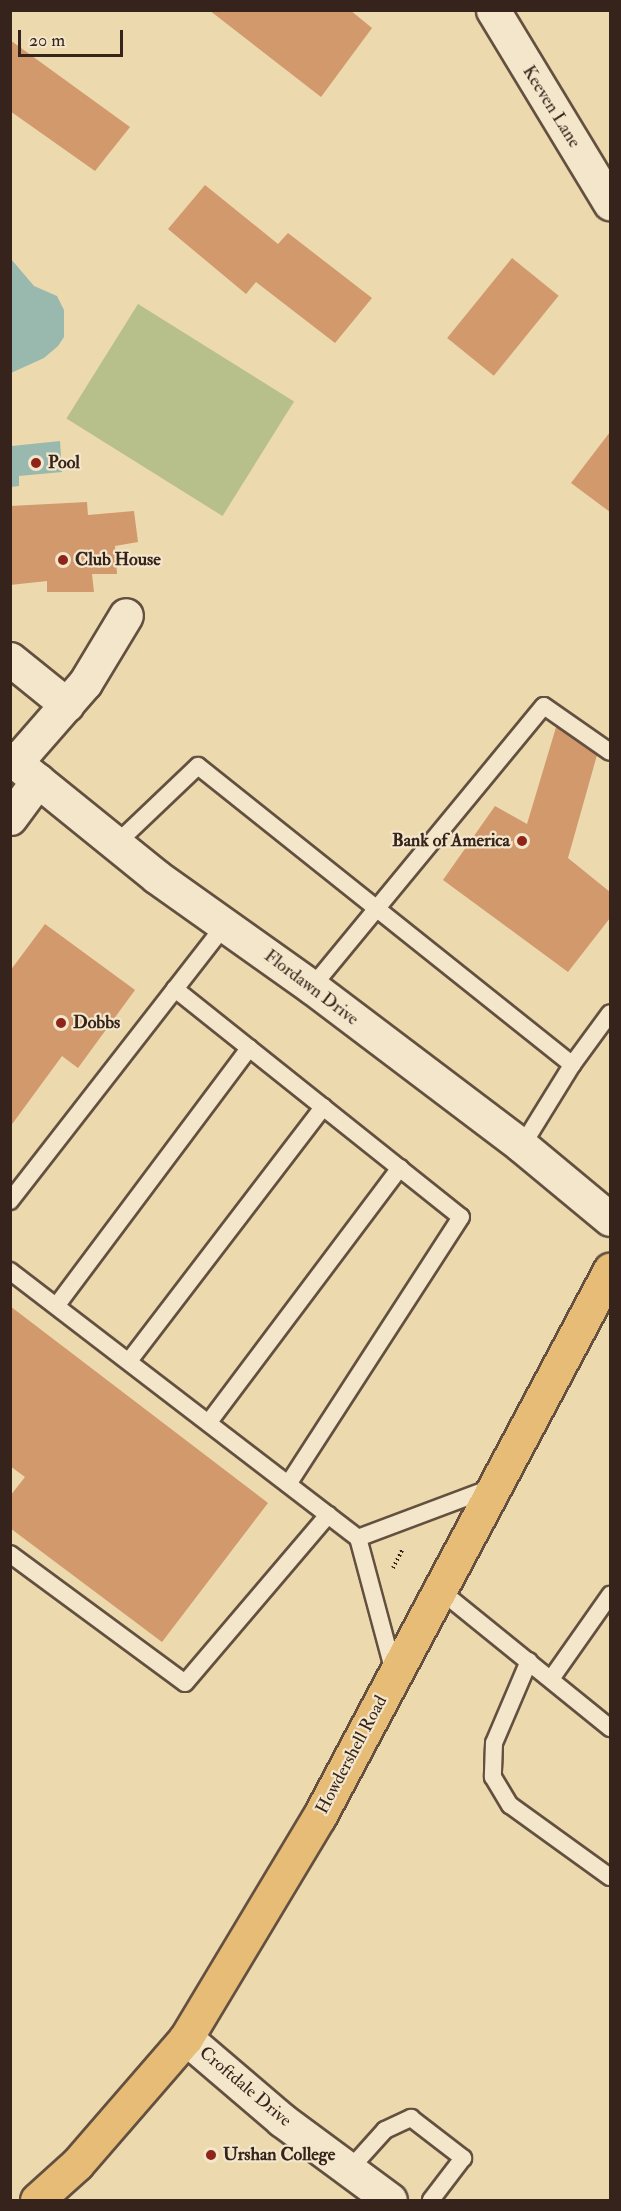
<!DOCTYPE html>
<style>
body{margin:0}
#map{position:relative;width:621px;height:2211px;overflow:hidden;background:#ecd9ad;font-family:"IM FELL Double Pica",serif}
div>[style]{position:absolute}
.green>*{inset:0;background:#b7bf8a;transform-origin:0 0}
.water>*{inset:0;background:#99b9af}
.building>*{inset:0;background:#d2996d;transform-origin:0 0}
.path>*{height:4px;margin-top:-2px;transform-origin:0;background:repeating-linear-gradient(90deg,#36231b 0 1.5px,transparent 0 4.5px)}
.roads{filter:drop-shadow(2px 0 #645040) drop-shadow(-2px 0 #645040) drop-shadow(0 2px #645040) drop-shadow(0 -2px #645040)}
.lane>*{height:16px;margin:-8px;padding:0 8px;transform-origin:8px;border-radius:8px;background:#f3e6ca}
.street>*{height:33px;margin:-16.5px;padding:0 16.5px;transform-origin:16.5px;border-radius:16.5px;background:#f3e6ca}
.primary>*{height:33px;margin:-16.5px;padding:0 16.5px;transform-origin:16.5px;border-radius:16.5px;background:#e6bc76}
.dots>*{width:16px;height:16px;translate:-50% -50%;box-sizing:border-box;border:3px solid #f3e6ca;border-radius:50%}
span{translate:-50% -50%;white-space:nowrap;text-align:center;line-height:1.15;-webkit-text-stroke:4.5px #f3e6ca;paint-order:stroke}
.street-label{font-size:18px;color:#36231b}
.poi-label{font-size:18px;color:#36231b;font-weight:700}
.left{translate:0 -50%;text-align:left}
.right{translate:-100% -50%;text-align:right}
.frame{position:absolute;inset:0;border:12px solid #36231b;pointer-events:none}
.scale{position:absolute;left:18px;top:30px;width:105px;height:27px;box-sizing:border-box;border:3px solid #36231b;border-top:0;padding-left:8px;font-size:18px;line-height:21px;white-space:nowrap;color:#36231b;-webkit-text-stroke:4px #f3e6ca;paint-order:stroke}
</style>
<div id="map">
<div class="green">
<i style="left:138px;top:304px;width:184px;height:135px;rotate:32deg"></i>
</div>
<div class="water">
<i style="clip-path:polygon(11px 259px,34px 286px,57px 296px,64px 310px,64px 337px,58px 346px,44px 358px,11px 373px)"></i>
<i style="clip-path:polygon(60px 441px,62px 472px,19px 476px,19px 486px,11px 487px,12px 446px)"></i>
</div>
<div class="building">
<i style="clip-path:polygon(209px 10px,350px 10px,372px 28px,321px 97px)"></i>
<i style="clip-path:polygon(10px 40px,130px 127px,95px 171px,10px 111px)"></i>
<i style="clip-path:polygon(205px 185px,278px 244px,288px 233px,372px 298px,335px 343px,256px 282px,246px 294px,168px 229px)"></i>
<i style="left:512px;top:258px;width:60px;height:103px;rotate:39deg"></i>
<i style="clip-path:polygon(610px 432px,610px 512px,571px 483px)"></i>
<i style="clip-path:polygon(87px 502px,88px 515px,134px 511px,138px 542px,115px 546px,117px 574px,92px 574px,94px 592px,47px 592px,47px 581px,10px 585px,10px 506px)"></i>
<i style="clip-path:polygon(557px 724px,599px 748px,568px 858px,610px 892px,610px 918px,568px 972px,443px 880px,495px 806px,527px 824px)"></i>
<i style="clip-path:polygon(45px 924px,135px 990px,78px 1068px,62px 1056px,10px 1127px,10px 971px)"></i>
<i style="clip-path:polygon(10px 1306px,268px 1503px,162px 1642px,10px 1528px,10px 1496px,25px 1477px,10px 1466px)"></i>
</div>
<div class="path">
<i style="left:393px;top:1568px;width:20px;rotate:-63deg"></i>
</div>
<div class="roads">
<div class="lane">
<i style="left:116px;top:844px;width:113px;rotate:-43.6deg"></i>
<i style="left:198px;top:766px;width:479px;rotate:38.6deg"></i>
<i style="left:572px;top:1065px;width:64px;rotate:-53.8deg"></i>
<i style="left:312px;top:987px;width:364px;rotate:-50.5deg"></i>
<i style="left:544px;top:706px;width:80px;rotate:34.9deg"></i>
<i style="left:249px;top:1048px;width:271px;rotate:38.6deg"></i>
<i style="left:461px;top:1217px;width:318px;rotate:122.9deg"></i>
<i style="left:522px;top:1146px;width:95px;rotate:-58.3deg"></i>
<i style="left:10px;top:1201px;width:350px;rotate:-52.1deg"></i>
<i style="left:10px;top:1271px;width:439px;rotate:37.5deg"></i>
<i style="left:57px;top:1305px;width:321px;rotate:-53.2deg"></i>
<i style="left:249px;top:1048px;width:95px;rotate:-141.4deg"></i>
<i style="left:129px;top:1361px;width:320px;rotate:-52.6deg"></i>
<i style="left:209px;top:1422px;width:318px;rotate:-53.1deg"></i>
<i style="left:10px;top:1554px;width:217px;rotate:36.4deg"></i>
<i style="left:185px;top:1683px;width:221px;rotate:-49.6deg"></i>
<i style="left:441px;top:1591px;width:218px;rotate:39deg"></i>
<i style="left:529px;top:1661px;width:89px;rotate:113.1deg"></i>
<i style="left:494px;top:1743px;width:34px;rotate:92deg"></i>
<i style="left:493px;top:1777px;width:33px;rotate:59deg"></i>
<i style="left:510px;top:1805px;width:123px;rotate:35.8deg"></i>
<i style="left:394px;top:1672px;width:139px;rotate:-105deg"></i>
<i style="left:358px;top:1538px;width:142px;rotate:-20.6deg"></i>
<i style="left:551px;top:1679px;width:103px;rotate:-54.9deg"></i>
<i style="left:349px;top:2170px;width:54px;rotate:-48deg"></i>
<i style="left:385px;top:2130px;width:29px;rotate:-25deg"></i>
<i style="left:411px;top:2118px;width:66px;rotate:37.6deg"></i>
<i style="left:463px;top:2158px;width:53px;rotate:127.3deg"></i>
</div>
<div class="street">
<i style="left:493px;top:10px;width:226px;rotate:58.8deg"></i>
<i style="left:10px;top:659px;width:73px;rotate:38.9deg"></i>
<i style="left:10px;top:758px;width:189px;rotate:39deg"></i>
<i style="left:157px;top:877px;width:190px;rotate:35.4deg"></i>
<i style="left:312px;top:987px;width:263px;rotate:37.1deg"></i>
<i style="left:522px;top:1146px;width:114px;rotate:39.7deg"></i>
<i style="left:16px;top:762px;width:105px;rotate:-48.9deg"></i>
<i style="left:85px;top:683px;width:79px;rotate:-58.9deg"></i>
<i style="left:10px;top:818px;width:47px;rotate:-53.6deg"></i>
<i style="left:186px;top:2038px;width:126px;rotate:40.5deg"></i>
<i style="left:282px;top:2120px;width:134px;rotate:36.5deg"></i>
</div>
<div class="primary">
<i style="left:37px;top:2200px;width:54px;rotate:-42deg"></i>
<i style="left:77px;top:2164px;width:167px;rotate:-49.1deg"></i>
<i style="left:186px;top:2038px;width:258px;rotate:-59deg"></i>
<i style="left:319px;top:1817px;width:620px;rotate:-61.99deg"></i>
</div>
</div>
<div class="dots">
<i style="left:36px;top:463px;background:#8f2418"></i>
<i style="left:63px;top:560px;background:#8f2418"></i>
<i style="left:522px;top:841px;background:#8f2418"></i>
<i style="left:61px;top:1023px;background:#8f2418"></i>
<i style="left:211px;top:2155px;background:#8f2418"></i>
</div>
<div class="street-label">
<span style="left:551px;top:107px;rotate:58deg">Keeven Lane</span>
<span style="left:311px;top:988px;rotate:37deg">Flordawn Drive</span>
<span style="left:352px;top:1755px;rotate:-62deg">Howdershell Road</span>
<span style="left:245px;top:2087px;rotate:40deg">Croftdale Drive</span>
</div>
<div class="poi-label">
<span class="left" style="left:48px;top:463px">Pool</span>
<span class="left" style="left:75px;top:560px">Club House</span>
<span class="right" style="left:510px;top:841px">Bank of America</span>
<span class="left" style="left:73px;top:1023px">Dobbs</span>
<span class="left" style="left:223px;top:2155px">Urshan College</span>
</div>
<div class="frame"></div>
<div class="scale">20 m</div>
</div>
